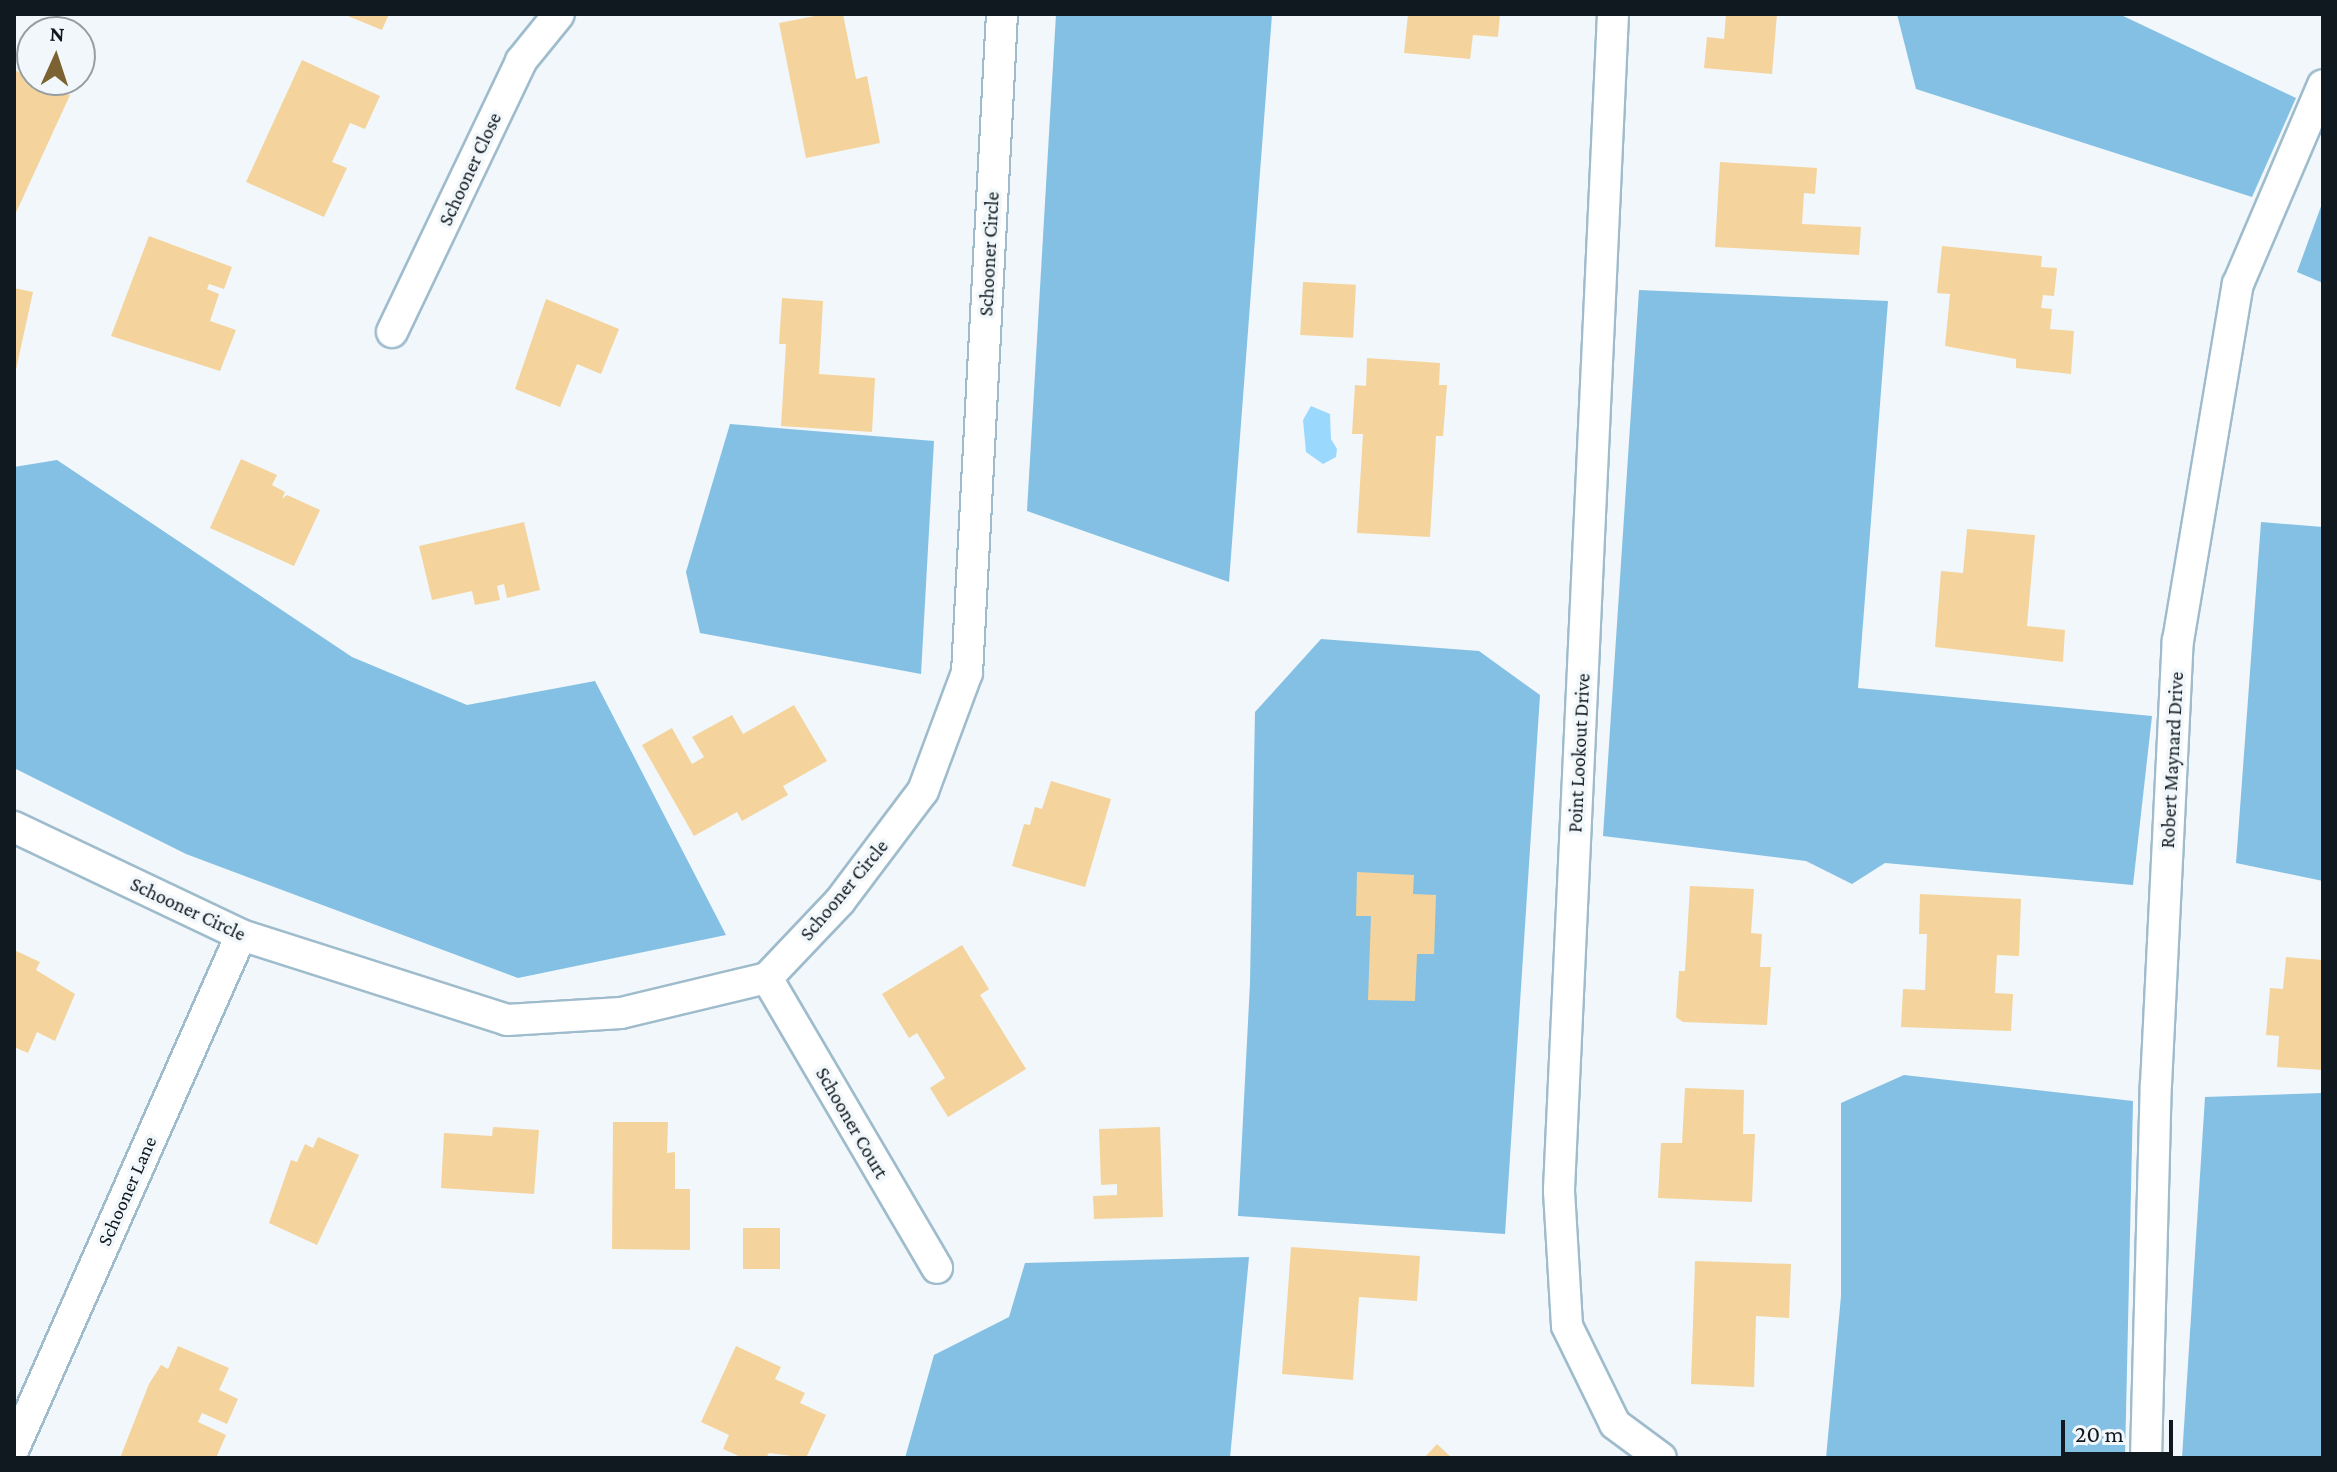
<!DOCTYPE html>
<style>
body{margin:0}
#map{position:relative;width:2337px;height:1472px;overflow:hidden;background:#f1f7fa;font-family:"Crimson Pro",serif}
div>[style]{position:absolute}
.forest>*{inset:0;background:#84c0e4}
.water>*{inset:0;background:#9bd8fd}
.building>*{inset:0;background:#f4d49c;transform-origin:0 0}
.roads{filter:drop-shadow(2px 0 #9fbccd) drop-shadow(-2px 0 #9fbccd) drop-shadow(0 2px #9fbccd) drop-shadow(0 -2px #9fbccd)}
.street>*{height:30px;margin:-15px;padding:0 15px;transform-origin:15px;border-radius:15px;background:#fff}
span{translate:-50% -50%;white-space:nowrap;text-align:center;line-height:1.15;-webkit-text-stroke:7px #f1f7fa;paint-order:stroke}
.street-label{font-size:20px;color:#0f191f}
.frame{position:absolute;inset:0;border:16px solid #0f191f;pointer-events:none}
.north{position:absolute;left:16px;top:16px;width:80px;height:80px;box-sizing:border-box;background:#f1f7fa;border:2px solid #979ea2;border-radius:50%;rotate:3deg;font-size:22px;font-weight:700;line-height:32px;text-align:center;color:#0f191f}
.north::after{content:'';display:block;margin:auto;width:28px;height:36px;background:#7c6233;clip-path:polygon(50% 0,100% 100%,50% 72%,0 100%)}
.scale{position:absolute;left:2061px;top:1420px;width:112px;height:36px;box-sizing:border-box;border:4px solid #0f191f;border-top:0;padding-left:10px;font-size:24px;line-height:28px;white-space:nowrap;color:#0f191f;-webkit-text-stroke:6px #f1f7fa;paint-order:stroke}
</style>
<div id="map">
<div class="forest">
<i style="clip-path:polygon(1056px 14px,1272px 14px,1229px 582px,1027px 511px)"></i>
<i style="clip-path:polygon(1897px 14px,2119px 14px,2296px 98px,2252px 197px,1916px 89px)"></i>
<i style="clip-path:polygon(2323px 201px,2323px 283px,2297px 272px)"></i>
<i style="clip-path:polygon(1639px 290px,1888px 301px,1858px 688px,2152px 716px,2133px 885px,1885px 863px,1852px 884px,1806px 861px,1603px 836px)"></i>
<i style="clip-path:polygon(730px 424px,934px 441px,921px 674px,700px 633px,686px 572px)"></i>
<i style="clip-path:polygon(57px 460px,352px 657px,467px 705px,595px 681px,726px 935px,518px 978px,186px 854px,14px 768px,14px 467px)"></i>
<i style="clip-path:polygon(2261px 522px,2323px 527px,2323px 881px,2236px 863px)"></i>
<i style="clip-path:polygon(1321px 639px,1479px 651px,1540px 695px,1505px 1234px,1238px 1216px,1250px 983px,1255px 712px)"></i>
<i style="clip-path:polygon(1904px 1075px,2133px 1101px,2125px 1458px,1826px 1458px,1841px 1296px,1841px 1103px)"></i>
<i style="clip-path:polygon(2323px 1093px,2323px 1458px,2182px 1458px,2205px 1097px)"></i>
<i style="clip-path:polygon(1249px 1257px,1230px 1458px,905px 1458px,934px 1355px,1009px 1317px,1025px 1263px)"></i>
</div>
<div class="water">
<i style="clip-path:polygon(1311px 406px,1330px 414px,1331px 439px,1337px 449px,1336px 457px,1323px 464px,1306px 452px,1303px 420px)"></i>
</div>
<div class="building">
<i style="clip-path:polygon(343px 14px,389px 14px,382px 30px)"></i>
<i style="clip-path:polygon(825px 14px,843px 14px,856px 79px,867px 76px,880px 143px,806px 158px,779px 23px)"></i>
<i style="clip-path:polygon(1408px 14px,1500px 14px,1498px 37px,1473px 35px,1470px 59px,1404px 53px)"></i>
<i style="clip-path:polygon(1726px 14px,1777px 14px,1772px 74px,1704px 68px,1707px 37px,1724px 39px)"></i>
<i style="clip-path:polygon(302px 60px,380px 96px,365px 129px,350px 123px,332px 162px,347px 168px,324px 217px,246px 182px)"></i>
<i style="clip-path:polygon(14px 70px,70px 95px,14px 217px)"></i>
<i style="clip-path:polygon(1720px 162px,1817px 168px,1815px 194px,1804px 193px,1802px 224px,1861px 227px,1859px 255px,1715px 247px)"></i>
<i style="clip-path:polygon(149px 236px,232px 267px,224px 289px,209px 284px,207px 289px,219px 294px,210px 321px,236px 330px,220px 371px,111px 336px)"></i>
<i style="clip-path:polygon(1942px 246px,2042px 256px,2041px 267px,2057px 268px,2054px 296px,2043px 295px,2041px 308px,2052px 309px,2050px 329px,2074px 331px,2071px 374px,2016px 368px,2016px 359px,1945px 346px,1950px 294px,1937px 293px)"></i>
<i style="left:1303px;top:282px;width:53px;height:53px;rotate:3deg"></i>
<i style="clip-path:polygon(14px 288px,33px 292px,15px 374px,14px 374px)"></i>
<i style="clip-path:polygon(782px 298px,823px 301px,819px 374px,875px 378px,872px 432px,781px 426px,786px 344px,779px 344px)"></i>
<i style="clip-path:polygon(546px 299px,619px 329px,601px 374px,577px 364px,560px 407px,515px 389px)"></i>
<i style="clip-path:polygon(1367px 358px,1440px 363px,1439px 385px,1447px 385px,1443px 436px,1436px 436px,1430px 537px,1357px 533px,1363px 434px,1352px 434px,1355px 385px,1366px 386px)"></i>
<i style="clip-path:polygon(241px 459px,277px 475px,272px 485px,285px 492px,282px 499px,287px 495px,320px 510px,294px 566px,210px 528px)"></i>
<i style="clip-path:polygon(524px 522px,540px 590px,507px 598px,504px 584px,497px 586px,500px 600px,475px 605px,472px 591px,432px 600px,419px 546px)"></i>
<i style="clip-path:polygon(1967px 529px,2035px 535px,2027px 626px,2065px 630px,2063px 662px,1935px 647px,1941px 571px,1963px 573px)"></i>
<i style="clip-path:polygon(794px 705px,827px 761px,783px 786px,788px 795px,742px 821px,737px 812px,694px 836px,642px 745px,672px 728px,692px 764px,704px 757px,692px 737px,732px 715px,743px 734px)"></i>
<i style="clip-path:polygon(1051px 781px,1111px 799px,1085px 887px,1012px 866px,1024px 824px,1030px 825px,1035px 807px,1042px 809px)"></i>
<i style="clip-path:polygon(1357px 872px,1414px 875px,1413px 894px,1436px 895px,1434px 954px,1417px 954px,1415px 1001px,1368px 1000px,1371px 916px,1356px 916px)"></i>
<i style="clip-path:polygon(1690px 886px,1754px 889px,1751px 933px,1762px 934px,1760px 967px,1771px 967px,1767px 1025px,1683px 1022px,1676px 1017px,1679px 971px,1685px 971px)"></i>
<i style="clip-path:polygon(1920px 894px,2021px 899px,2019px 956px,1997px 955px,1995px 993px,2013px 994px,2011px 1031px,1901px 1027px,1903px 989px,1925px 990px,1927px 934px,1919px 934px)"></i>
<i style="clip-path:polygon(962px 945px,989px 989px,980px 995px,1026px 1069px,948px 1117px,930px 1088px,945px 1078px,917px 1033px,909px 1038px,882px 994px)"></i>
<i style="clip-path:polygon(14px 950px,40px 962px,36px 970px,75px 994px,55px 1041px,37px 1032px,28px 1053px,14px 1047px)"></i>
<i style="clip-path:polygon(2286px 957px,2323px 960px,2323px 1070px,2277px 1067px,2279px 1036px,2266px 1035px,2270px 988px,2283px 989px)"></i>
<i style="clip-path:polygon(1685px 1088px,1744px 1090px,1743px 1134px,1755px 1134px,1752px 1202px,1658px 1198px,1661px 1143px,1682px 1143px)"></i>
<i style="clip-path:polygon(613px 1122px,668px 1122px,667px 1153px,675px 1152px,675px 1189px,690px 1189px,690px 1250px,612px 1249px)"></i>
<i style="clip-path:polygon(493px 1127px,539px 1130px,534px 1194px,441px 1188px,444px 1133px,492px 1136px)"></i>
<i style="clip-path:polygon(1160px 1127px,1163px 1217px,1094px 1219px,1093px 1196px,1117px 1195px,1117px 1184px,1101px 1185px,1099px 1129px)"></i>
<i style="clip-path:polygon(318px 1137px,359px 1155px,317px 1245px,269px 1223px,291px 1160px,297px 1162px,305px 1144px,313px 1148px)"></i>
<i style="left:780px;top:1228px;width:41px;height:37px;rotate:90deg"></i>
<i style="clip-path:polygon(1291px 1247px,1420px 1256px,1417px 1301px,1359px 1297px,1353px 1380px,1282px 1374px)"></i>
<i style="clip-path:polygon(1695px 1261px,1791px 1264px,1789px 1318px,1756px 1316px,1754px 1387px,1691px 1384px)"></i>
<i style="clip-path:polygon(178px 1346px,229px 1368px,219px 1390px,238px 1399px,227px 1424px,202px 1413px,198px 1422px,226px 1435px,216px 1458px,120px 1458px,149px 1384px,161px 1365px,168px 1369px)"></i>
<i style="clip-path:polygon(736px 1346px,781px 1367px,775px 1379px,805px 1393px,800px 1403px,826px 1415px,806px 1458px,769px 1453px,766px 1458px,743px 1458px,723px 1449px,729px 1435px,701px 1422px)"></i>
<i style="clip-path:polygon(1437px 1444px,1452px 1458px,1424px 1458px)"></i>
</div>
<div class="roads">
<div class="street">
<i style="left:1613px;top:14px;width:1178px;rotate:92.63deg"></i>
<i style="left:1559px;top:1191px;width:135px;rotate:86.6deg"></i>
<i style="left:1567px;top:1326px;width:109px;rotate:63.9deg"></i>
<i style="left:1615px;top:1424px;width:57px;rotate:36.5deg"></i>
<i style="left:392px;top:332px;width:300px;rotate:-64.5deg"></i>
<i style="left:521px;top:61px;width:60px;rotate:-51deg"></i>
<i style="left:14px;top:827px;width:251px;rotate:25.4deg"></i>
<i style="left:241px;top:935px;width:279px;rotate:17.7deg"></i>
<i style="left:507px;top:1020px;width:114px;rotate:-3.5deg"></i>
<i style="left:621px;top:1013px;width:150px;rotate:-13.5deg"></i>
<i style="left:767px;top:978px;width:106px;rotate:-46.5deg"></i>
<i style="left:840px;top:901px;width:138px;rotate:-53deg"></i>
<i style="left:923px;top:791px;width:126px;rotate:-69.6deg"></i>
<i style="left:967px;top:673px;width:660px;rotate:-86.96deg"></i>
<i style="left:767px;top:978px;width:336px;rotate:59.6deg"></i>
<i style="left:14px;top:1448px;width:561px;rotate:-66.13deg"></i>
<i style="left:2146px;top:1458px;width:373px;rotate:-88.5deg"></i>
<i style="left:2156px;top:1085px;width:445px;rotate:-87.2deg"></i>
<i style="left:2178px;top:641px;width:362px;rotate:-80.5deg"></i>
<i style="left:2238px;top:284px;width:216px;rotate:-66.9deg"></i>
</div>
</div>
<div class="street-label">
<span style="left:470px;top:169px;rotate:-65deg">Schooner Close</span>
<span style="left:989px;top:254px;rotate:-87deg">Schooner Circle</span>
<span style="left:1579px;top:753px;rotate:-87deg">Point Lookout Drive</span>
<span style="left:2172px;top:760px;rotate:-87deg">Robert Maynard Drive</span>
<span style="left:844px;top:890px;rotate:-50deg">Schooner Circle</span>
<span style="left:188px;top:909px;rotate:25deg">Schooner Circle</span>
<span style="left:852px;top:1123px;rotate:60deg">Schooner Court</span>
<span style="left:127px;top:1191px;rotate:-66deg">Schooner Lane</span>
</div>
<div class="frame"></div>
<div class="north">N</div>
<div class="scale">20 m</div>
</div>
